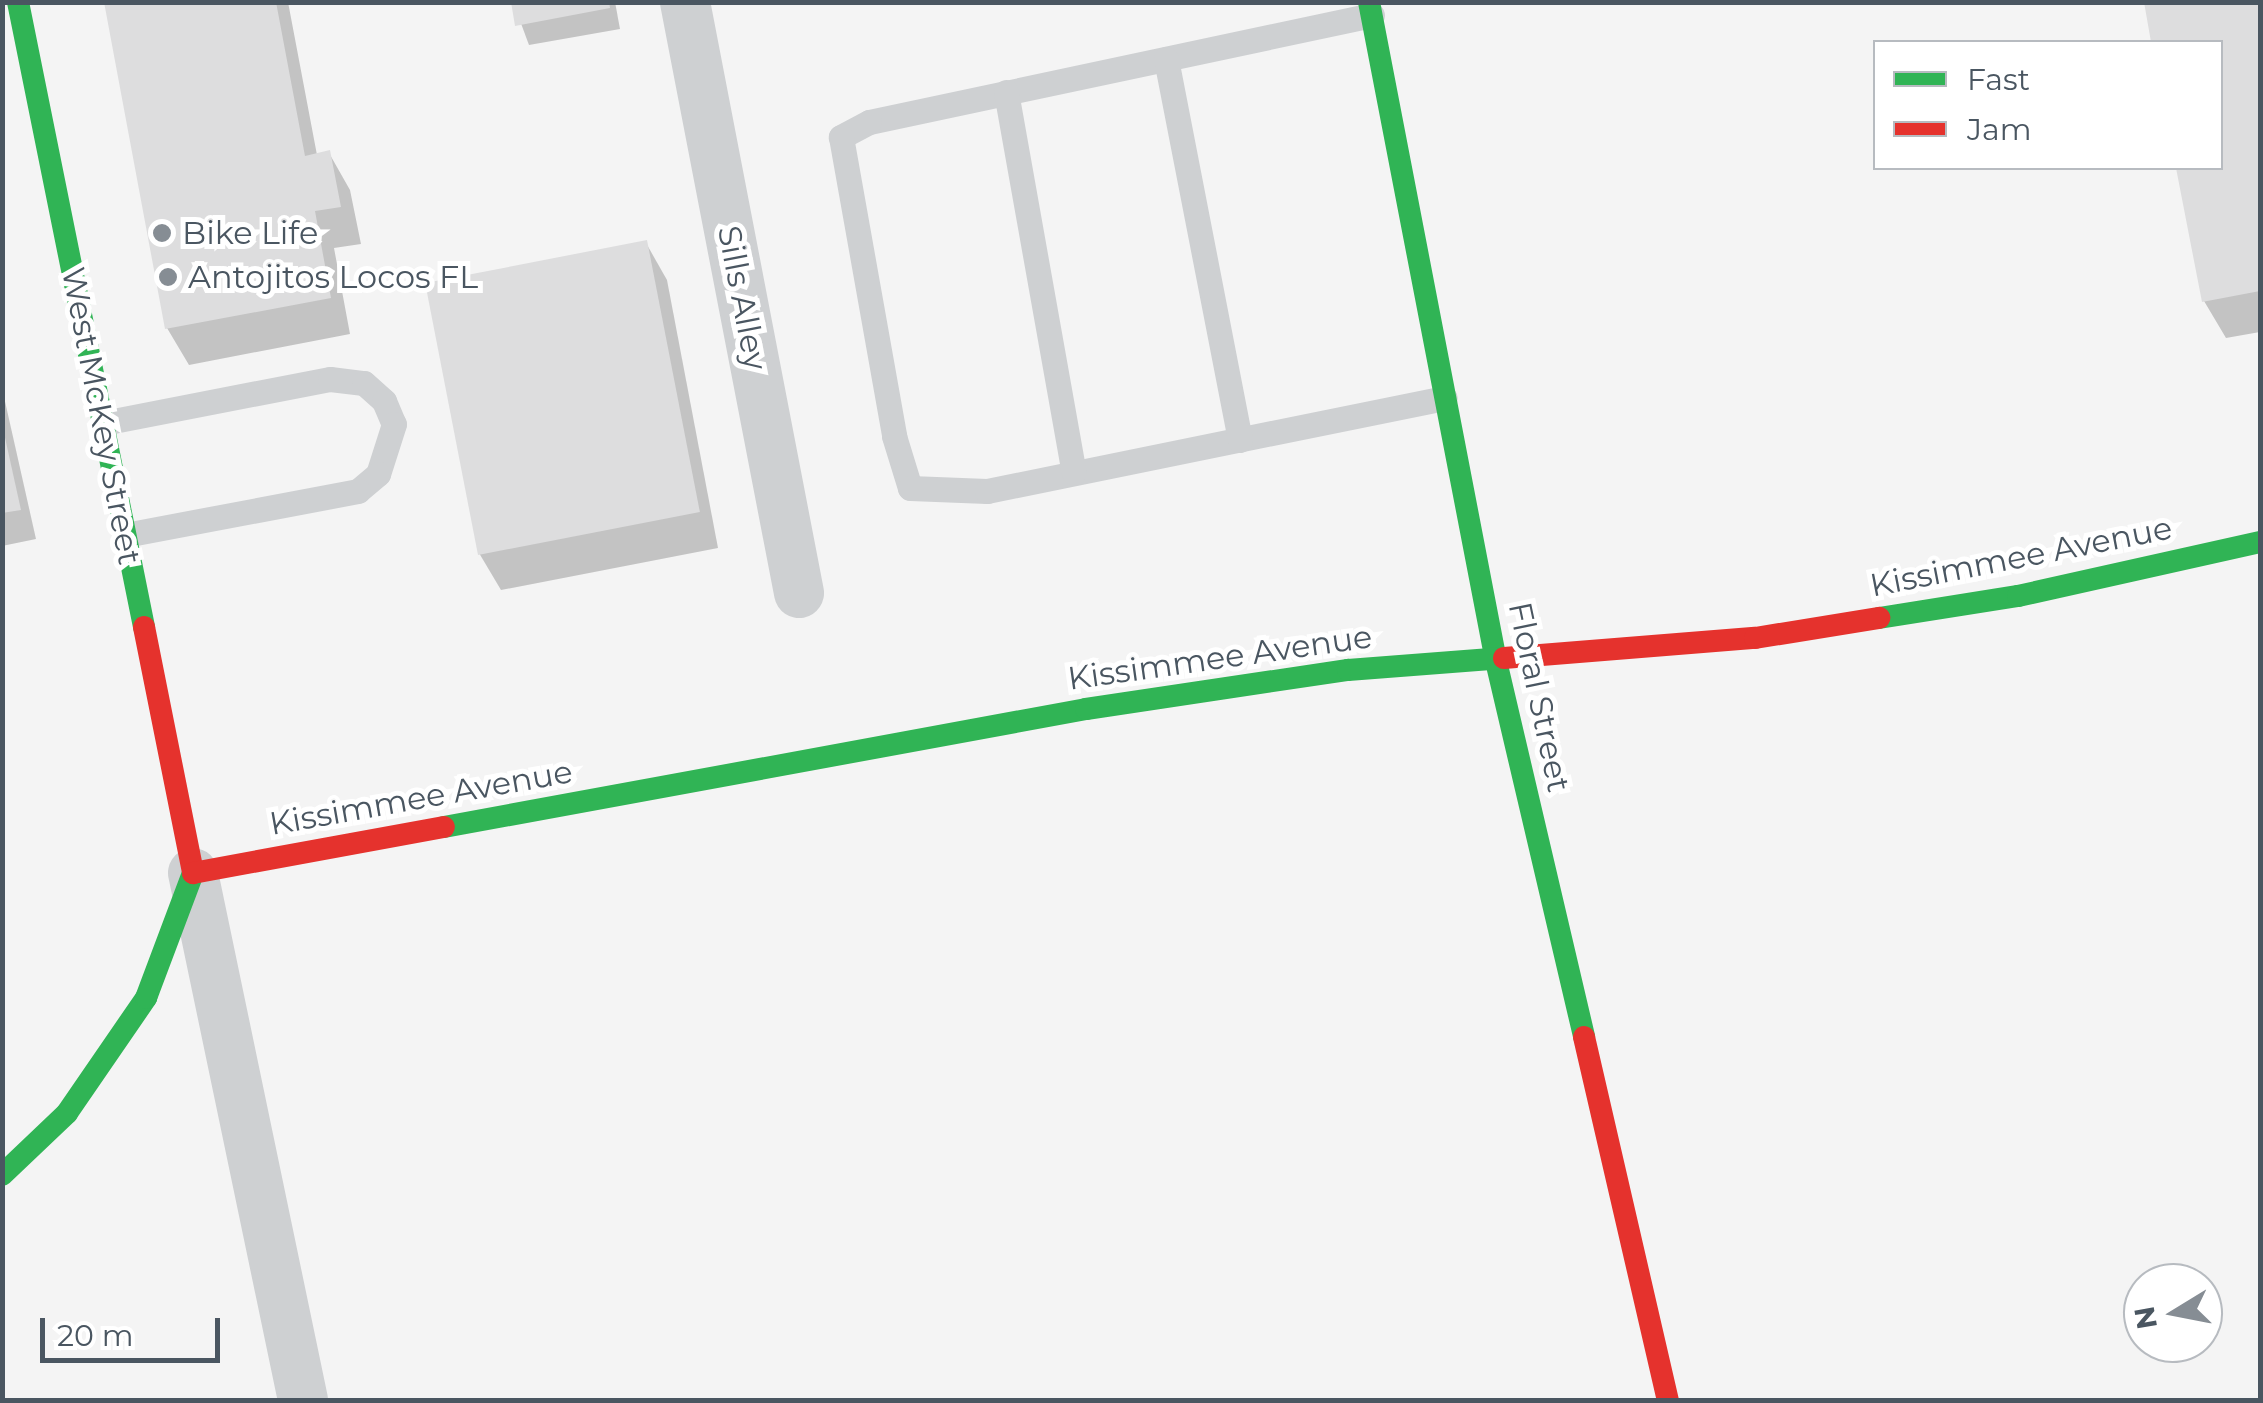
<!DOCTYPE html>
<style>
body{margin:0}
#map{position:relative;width:2263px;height:1403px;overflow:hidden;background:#f4f4f4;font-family:Montserrat,sans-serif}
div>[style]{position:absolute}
.shadow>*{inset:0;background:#0003}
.building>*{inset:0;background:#ddddde;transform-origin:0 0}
.lane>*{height:25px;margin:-12.5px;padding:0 12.5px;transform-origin:12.5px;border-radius:12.5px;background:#ced0d2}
.street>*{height:50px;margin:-25px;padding:0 25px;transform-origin:25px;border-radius:25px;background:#ced0d2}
.fast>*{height:22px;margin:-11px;padding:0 11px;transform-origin:11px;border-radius:11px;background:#30b455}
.jam>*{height:22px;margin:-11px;padding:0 11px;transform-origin:11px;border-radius:11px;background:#e5322d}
.dots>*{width:28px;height:28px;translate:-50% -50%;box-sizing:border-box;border:5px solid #fff;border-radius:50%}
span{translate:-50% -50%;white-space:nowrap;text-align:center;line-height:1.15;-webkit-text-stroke:10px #fff;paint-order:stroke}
.poi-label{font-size:32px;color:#4a5661}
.left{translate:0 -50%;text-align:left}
.street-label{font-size:32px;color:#4a5661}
.frame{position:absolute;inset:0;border:5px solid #4a5661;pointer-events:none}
.legend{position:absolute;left:1873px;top:40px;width:350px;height:130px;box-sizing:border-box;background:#fff;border:2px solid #b7bbc0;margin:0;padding:12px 18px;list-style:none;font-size:30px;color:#4a5661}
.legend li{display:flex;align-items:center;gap:20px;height:50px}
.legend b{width:50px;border:2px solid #b7bbc0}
.north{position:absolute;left:2123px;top:1263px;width:100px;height:100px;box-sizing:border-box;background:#fff;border:2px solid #b7bbc0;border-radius:50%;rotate:260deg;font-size:28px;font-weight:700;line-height:40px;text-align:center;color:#4a5661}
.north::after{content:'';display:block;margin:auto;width:35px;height:45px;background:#868d94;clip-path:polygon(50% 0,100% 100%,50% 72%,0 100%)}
.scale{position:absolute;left:40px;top:1318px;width:180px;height:45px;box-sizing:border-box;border:5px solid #4a5661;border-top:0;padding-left:12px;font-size:30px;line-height:35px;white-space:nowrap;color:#4a5661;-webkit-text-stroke:8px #fff;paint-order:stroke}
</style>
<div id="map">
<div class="shadow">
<i style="clip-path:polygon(107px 2px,288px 2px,317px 155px,329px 153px,350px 190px,361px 244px,334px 248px,350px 334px,189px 365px,167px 328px)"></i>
<i style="clip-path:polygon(513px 2px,615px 2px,620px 29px,529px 45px)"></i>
<i style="clip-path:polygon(2146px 2px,2260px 2px,2260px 332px,2226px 338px,2204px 301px,2178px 168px,2220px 168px,2220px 42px,2154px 42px)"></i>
<i style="clip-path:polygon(646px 243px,667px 280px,718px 548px,501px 590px,479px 553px)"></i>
<i style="clip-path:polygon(2px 388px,36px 539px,2px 546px)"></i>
</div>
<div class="building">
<i style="clip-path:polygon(104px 2px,276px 2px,305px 156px,330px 150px,341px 207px,315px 211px,331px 298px,165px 329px)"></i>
<i style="clip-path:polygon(511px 2px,609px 2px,610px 8px,515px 26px)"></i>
<i style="clip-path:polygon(2144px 2px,2260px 2px,2260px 291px,2202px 302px,2176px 168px,2220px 168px,2220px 42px,2151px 42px)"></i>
<i style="left:647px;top:240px;width:277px;height:226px;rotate:79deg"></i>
<i style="clip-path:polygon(2px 424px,21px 510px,2px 513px)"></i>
</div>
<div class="lane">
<i style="left:1372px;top:15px;width:514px;rotate:167.99deg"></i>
<i style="left:869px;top:122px;width:32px;rotate:152deg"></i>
<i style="left:841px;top:137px;width:304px;rotate:79.9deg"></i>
<i style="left:894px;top:436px;width:54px;rotate:72.9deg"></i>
<i style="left:910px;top:488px;width:77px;rotate:2.2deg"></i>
<i style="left:987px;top:491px;width:467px;rotate:-11.5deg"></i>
<i style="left:1166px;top:59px;width:388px;rotate:79deg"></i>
<i style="left:1006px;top:92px;width:386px;rotate:79.9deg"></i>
<i style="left:103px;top:423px;width:231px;rotate:-11deg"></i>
<i style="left:330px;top:379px;width:34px;rotate:7deg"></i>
<i style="left:364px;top:383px;width:27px;rotate:42deg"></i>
<i style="left:384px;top:401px;width:25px;rotate:67deg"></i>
<i style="left:394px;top:424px;width:52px;rotate:107.7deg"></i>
<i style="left:378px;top:474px;width:26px;rotate:140deg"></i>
<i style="left:358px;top:491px;width:237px;rotate:169.3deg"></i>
</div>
<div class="street">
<i style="left:685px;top:2px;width:602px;rotate:79.08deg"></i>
<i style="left:193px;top:873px;width:538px;rotate:78.21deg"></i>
</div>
<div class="fast">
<i style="left:18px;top:2px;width:638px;rotate:78.6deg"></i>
<i style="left:1369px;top:2px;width:671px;rotate:79.09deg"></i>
<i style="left:1496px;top:661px;width:386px;rotate:76.8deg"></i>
<i style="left:1879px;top:618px;width:141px;rotate:-9deg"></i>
<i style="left:2018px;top:596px;width:248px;rotate:-12.6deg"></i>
<i style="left:444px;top:827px;width:653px;rotate:-10.41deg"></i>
<i style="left:1086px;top:709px;width:265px;rotate:-8.5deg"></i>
<i style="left:1348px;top:670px;width:156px;rotate:-4.4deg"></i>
<i style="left:2px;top:1175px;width:90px;rotate:-43.6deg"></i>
<i style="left:67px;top:1113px;width:140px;rotate:-55.5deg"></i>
<i style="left:146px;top:998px;width:134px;rotate:-69.4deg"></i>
</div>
<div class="jam">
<i style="left:144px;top:627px;width:251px;rotate:78.7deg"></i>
<i style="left:1504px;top:658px;width:252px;rotate:-4.6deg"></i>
<i style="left:1755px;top:638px;width:126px;rotate:-9.2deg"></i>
<i style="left:193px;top:873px;width:255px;rotate:-10.4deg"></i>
<i style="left:1584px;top:1037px;width:373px;rotate:77deg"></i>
</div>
<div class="dots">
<i style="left:162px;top:233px;background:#868d94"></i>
<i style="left:168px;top:277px;background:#868d94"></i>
</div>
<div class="poi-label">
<span class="left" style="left:182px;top:233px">Bike Life</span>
<span class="left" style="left:188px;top:277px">Antojitos Locos FL</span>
</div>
<div class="street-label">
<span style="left:742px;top:298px;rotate:79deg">Sills Alley</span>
<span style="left:101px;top:416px;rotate:79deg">West McKey Street</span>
<span style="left:2021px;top:557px;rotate:-11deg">Kissimmee Avenue</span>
<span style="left:1220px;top:658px;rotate:-8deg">Kissimmee Avenue</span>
<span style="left:1539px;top:697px;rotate:78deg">Floral Street</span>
<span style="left:421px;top:798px;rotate:-10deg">Kissimmee Avenue</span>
</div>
<div class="frame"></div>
<ul class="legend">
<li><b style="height:12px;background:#30b455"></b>Fast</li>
<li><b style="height:12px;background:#e5322d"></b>Jam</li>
</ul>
<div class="north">N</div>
<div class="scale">20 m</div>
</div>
